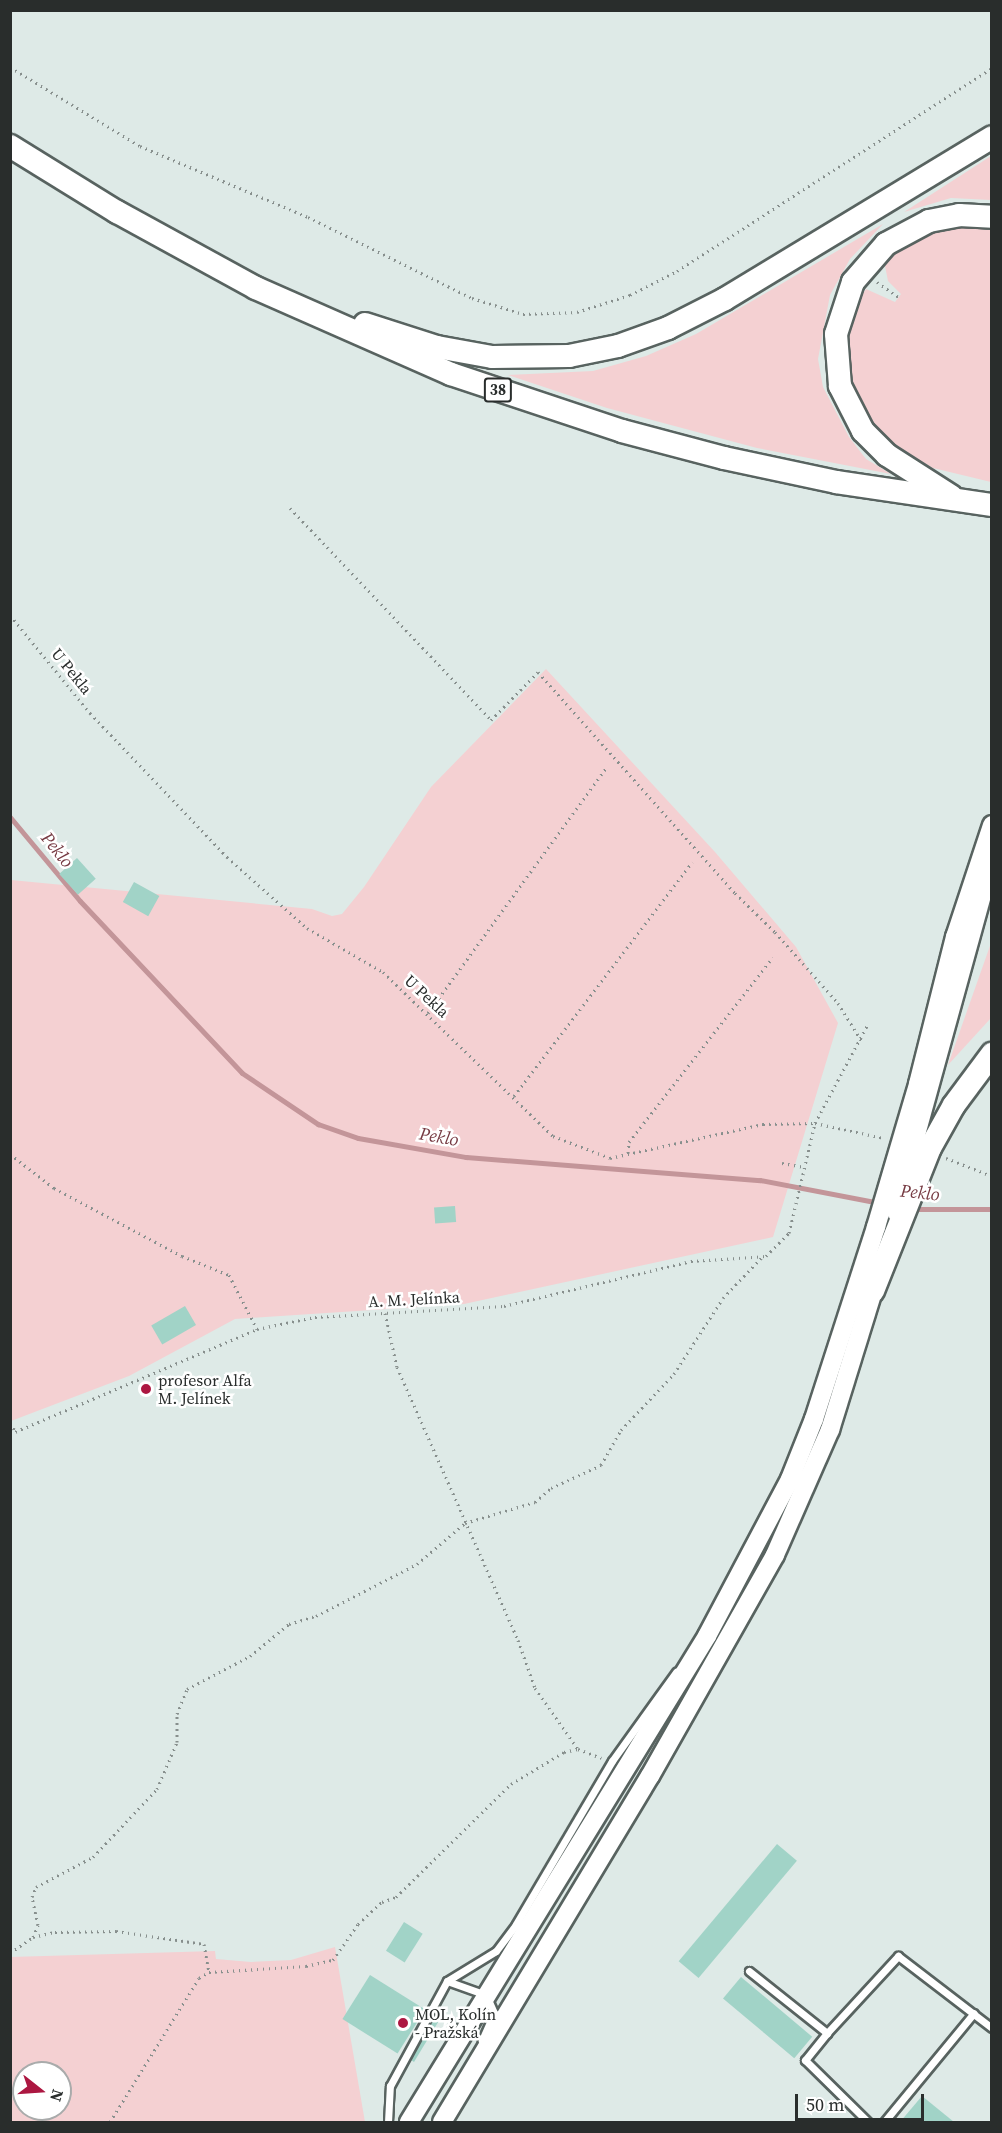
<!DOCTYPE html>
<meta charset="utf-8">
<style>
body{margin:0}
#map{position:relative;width:1002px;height:2133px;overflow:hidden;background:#deeae7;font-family:"Source Serif 4",serif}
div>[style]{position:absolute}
.green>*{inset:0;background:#f4d0d2}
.stream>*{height:5px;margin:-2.5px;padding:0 2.5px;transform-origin:2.5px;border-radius:2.5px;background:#c39599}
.building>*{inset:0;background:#a1d3c7;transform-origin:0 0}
.path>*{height:3px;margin-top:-1.5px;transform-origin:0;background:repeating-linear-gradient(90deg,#878f8d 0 1.5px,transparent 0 6px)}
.roads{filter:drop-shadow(2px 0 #586360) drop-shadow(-2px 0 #586360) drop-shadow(0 2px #586360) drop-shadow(0 -2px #586360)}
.service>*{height:7px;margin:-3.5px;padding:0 3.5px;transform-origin:3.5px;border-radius:3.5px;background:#fff}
.tertiary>*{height:18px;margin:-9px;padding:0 9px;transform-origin:9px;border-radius:9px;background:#fff}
.primary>*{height:22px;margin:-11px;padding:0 11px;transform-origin:11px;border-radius:11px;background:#fff}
.dots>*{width:16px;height:16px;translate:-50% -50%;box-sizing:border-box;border:3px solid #fff;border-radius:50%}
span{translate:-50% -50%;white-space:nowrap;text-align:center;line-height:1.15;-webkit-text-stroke:5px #fff;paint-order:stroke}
.shield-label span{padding:2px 4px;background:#fff;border:2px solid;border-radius:4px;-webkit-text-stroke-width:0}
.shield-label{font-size:15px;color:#292d2c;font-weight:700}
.street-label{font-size:16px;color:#292d2c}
.poi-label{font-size:16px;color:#292d2c}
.left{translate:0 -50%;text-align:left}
.water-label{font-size:18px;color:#763a42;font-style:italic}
.frame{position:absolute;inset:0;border:12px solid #292d2c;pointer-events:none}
.north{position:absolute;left:12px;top:2061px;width:60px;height:60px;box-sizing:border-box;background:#fff;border:2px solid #a9abab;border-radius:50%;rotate:107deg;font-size:16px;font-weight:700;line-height:24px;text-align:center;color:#292d2c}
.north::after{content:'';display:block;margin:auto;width:21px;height:27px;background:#ac1741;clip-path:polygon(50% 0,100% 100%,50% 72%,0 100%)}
.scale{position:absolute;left:795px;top:2094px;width:129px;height:27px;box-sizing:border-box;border:3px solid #292d2c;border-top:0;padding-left:8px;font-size:18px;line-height:21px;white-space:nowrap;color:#292d2c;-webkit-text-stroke:4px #fff;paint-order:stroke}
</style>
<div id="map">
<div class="green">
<i style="clip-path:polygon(991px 156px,991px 200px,951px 198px,904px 212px)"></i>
<i style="clip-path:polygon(883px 224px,850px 259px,830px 295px,818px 359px,823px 387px,849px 437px,866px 459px,891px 474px,757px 448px,607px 408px,508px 375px,593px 371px,646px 356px,696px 334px)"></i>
<i style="clip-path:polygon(957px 225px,991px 227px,991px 482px,933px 468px,892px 445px,867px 415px,852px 382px,847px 346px,855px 305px,866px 289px,895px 302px,901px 294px,888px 281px,884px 261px,917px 237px)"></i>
<i style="clip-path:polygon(546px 669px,715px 852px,796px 947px,838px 1023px,773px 1237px,464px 1304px,235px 1319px,129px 1376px,11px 1421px,11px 880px,312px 909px,332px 916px,342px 914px,364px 887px,431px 787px)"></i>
<i style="clip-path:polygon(991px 943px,991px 1018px,948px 1065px)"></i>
<i style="clip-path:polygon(evenodd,335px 1947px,365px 2122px,11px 2122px,10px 1957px,215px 1951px,216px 1959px,251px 1962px,291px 1960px,335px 1947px,24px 2073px,60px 2073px,60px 2109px,24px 2109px,24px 2073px)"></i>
</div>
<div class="stream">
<i style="left:10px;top:817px;width:109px;rotate:50.2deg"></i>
<i style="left:80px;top:901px;width:236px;rotate:46.7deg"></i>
<i style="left:242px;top:1073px;width:92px;rotate:33.9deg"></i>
<i style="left:318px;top:1124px;width:42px;rotate:19.3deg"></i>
<i style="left:358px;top:1138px;width:110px;rotate:10deg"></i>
<i style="left:466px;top:1157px;width:295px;rotate:4.5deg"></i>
<i style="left:760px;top:1180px;width:122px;rotate:10.9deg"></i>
<i style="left:913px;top:1209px;width:79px"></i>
</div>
<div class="building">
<i style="left:77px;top:858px;width:28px;height:24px;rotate:48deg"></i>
<i style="left:134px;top:882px;width:29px;height:23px;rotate:29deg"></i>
<i style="left:455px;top:1206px;width:16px;height:21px;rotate:86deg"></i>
<i style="left:185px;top:1306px;width:22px;height:39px;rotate:60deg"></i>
<i style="left:777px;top:1844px;width:26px;height:153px;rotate:40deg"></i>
<i style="left:404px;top:1922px;width:22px;height:34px;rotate:32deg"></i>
<i style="left:370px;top:1975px;width:65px;height:52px;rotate:32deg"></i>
<i style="left:741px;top:1977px;width:93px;height:28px;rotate:40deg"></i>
<i style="clip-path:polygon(435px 2016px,440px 2019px,414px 2062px,411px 2060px)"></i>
<i style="clip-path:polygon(922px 2096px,954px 2122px,900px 2122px)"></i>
</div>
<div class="path">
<i style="left:10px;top:67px;width:152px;rotate:31.3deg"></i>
<i style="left:140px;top:146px;width:182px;rotate:22.9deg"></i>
<i style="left:308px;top:217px;width:183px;rotate:26.3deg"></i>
<i style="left:472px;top:298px;width:53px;rotate:17.4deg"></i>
<i style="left:523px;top:314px;width:54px;rotate:-2.1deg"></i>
<i style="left:577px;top:312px;width:56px;rotate:-17.8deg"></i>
<i style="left:630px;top:295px;width:53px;rotate:-27.1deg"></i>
<i style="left:677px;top:271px;width:375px;rotate:-32.8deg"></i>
<i style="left:877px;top:282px;width:29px;rotate:35deg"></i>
<i style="left:290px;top:508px;width:292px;rotate:46.5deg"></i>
<i style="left:491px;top:720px;width:67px;rotate:-45.6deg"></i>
<i style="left:538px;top:672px;width:296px;rotate:48.3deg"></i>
<i style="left:735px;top:893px;width:56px;rotate:44.3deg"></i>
<i style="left:775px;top:932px;width:95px;rotate:48.4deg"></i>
<i style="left:838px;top:1003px;width:44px;rotate:58.1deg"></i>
<i style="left:10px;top:615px;width:127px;rotate:50.8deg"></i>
<i style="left:90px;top:713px;width:199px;rotate:46.4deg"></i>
<i style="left:227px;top:857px;width:107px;rotate:41.6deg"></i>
<i style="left:307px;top:928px;width:88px;rotate:30.1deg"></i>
<i style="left:383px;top:972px;width:236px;rotate:44deg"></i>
<i style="left:553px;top:1136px;width:61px;rotate:21.1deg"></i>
<i style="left:610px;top:1158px;width:157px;rotate:-12.5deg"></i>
<i style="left:763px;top:1124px;width:52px;rotate:-1.1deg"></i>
<i style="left:815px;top:1123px;width:71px;rotate:12.3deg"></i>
<i style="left:428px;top:1013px;width:304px;rotate:-54deg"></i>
<i style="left:514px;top:1096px;width:294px;rotate:-52.7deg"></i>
<i style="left:628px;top:1153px;width:11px;rotate:-85deg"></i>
<i style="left:629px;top:1142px;width:234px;rotate:-52.1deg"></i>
<i style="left:10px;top:1154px;width:56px;rotate:37.7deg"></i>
<i style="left:54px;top:1188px;width:145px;rotate:28deg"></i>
<i style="left:182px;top:1256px;width:51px;rotate:22deg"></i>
<i style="left:229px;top:1275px;width:61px;rotate:62.6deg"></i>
<i style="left:946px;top:1158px;width:49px;rotate:21.4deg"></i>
<i style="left:782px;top:1163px;width:23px;rotate:10deg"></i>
<i style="left:385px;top:1313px;width:55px;rotate:77.5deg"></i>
<i style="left:397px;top:1367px;width:299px;rotate:66.1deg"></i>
<i style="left:518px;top:1640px;width:51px;rotate:70.5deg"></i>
<i style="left:535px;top:1688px;width:75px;rotate:54.8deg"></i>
<i style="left:10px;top:1423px;width:11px;rotate:56deg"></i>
<i style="left:10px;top:1434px;width:268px;rotate:-23deg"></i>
<i style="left:257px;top:1329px;width:59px;rotate:-11.7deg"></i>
<i style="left:315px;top:1317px;width:189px;rotate:-3.3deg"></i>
<i style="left:504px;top:1306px;width:192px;rotate:-13.5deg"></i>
<i style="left:691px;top:1261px;width:75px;rotate:-3.8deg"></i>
<i style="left:766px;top:1256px;width:33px;rotate:-45deg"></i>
<i style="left:789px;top:1233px;width:113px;rotate:-76.7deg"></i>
<i style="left:815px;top:1123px;width:110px;rotate:-61.8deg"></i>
<i style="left:33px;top:1937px;width:13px;rotate:-67deg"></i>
<i style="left:38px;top:1925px;width:29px;rotate:-102deg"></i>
<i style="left:32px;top:1897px;width:11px;rotate:-68deg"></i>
<i style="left:36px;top:1887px;width:64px;rotate:-27.8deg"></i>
<i style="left:93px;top:1857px;width:93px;rotate:-46.7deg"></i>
<i style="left:157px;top:1789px;width:51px;rotate:-66.9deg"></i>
<i style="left:177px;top:1742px;width:28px;rotate:-90deg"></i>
<i style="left:177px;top:1714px;width:27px;rotate:-68deg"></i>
<i style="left:187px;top:1689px;width:71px;rotate:-27.6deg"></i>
<i style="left:250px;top:1656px;width:50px;rotate:-39.4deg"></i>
<i style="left:289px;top:1624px;width:28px;rotate:-17deg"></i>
<i style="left:316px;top:1616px;width:114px;rotate:-27.2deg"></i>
<i style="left:417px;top:1564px;width:63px;rotate:-40.5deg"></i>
<i style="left:465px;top:1523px;width:73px;rotate:-16.7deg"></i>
<i style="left:535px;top:1502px;width:21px;rotate:-41deg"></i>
<i style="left:551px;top:1488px;width:55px;rotate:-24.7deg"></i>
<i style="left:601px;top:1465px;width:40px;rotate:-60.3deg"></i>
<i style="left:621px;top:1430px;width:77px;rotate:-46.6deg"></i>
<i style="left:674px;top:1374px;width:90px;rotate:-57.2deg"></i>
<i style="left:723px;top:1298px;width:57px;rotate:-46.4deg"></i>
<i style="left:10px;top:1953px;width:28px;rotate:-35deg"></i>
<i style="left:33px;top:1937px;width:23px;rotate:-13deg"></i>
<i style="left:55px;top:1932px;width:61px;rotate:-0.9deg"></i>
<i style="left:116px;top:1931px;width:89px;rotate:8.4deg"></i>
<i style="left:204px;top:1944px;width:28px;rotate:80deg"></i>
<i style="left:209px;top:1972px;width:97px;rotate:-3.5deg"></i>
<i style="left:306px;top:1966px;width:28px;rotate:-13deg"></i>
<i style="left:333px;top:1960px;width:44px;rotate:-55.2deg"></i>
<i style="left:358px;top:1924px;width:33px;rotate:-43deg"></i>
<i style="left:382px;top:1902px;width:15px;rotate:-20deg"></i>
<i style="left:396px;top:1897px;width:161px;rotate:-44.5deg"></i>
<i style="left:511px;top:1784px;width:62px;rotate:-31.1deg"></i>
<i style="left:564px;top:1752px;width:14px;rotate:-12deg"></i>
<i style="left:578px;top:1749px;width:25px;rotate:21deg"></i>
<i style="left:110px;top:2122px;width:169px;rotate:-58.3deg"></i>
<i style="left:199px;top:1978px;width:12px;rotate:-31deg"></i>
</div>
<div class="roads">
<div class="service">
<i style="left:749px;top:1971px;width:100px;rotate:38.5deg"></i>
<i style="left:827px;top:2033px;width:105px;rotate:-47.3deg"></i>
<i style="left:898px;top:1956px;width:118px;rotate:37.5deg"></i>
<i style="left:447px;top:1981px;width:41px;rotate:19.7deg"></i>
<i style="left:486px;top:1995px;width:20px;rotate:66deg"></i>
<i style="left:494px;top:2013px;width:30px;rotate:114deg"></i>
<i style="left:827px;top:2033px;width:35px;rotate:129deg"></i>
<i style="left:805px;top:2060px;width:88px;rotate:44.5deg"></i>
<i style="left:388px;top:2122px;width:36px;rotate:-87deg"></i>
<i style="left:390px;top:2086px;width:119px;rotate:-61.5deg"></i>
<i style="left:447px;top:1981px;width:57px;rotate:-31.5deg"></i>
<i style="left:496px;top:1951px;width:34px;rotate:-53deg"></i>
<i style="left:516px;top:1924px;width:189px;rotate:-59.5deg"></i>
<i style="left:612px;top:1761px;width:110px;rotate:-54.3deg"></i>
<i style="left:884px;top:2122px;width:141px;rotate:-50.5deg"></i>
</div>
<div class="tertiary">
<i style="left:895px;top:1211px;width:365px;rotate:-74.6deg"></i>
<i style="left:409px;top:2122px;width:570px;rotate:-58.48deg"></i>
<i style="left:707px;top:1636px;width:178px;rotate:-62.1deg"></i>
<i style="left:790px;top:1479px;width:65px;rotate:-68.2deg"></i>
<i style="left:814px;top:1419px;width:202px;rotate:-72.1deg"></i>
<i style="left:876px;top:1227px;width:149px;rotate:-73.6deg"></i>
<i style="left:918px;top:1084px;width:152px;rotate:-75.9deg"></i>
<i style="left:955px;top:937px;width:118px;rotate:-71.7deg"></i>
<i style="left:442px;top:2122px;width:404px;rotate:-59deg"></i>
<i style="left:650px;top:1776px;width:254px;rotate:-60.5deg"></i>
<i style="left:775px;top:1555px;width:137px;rotate:-66.3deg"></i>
<i style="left:830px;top:1430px;width:159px;rotate:-72.8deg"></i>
</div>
<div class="primary">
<i style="left:10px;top:146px;width:126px;rotate:31.7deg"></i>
<i style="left:117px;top:212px;width:158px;rotate:28.7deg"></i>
<i style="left:256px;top:288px;width:213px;rotate:23.8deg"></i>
<i style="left:451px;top:374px;width:180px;rotate:18.4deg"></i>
<i style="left:622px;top:431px;width:106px;rotate:14.8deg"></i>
<i style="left:724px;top:458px;width:115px;rotate:12.1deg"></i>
<i style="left:836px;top:482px;width:158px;rotate:8.4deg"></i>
<i style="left:365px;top:324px;width:76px;rotate:17.7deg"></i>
<i style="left:437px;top:347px;width:56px;rotate:10.3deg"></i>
<i style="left:492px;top:357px;width:77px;rotate:-0.7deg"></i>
<i style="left:569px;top:356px;width:50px;rotate:-11.5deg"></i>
<i style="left:618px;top:346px;width:53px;rotate:-19.8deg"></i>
<i style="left:668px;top:328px;width:64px;rotate:-27deg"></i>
<i style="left:725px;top:299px;width:312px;rotate:-31.2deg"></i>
<i style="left:951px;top:496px;width:76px;rotate:-147.4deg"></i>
<i style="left:887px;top:455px;width:34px;rotate:-135deg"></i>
<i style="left:863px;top:431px;width:51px;rotate:-117.1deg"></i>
<i style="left:840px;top:386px;width:52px;rotate:-94.4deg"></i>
<i style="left:836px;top:334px;width:55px;rotate:-71.9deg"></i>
<i style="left:853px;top:282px;width:50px;rotate:-49deg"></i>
<i style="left:886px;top:244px;width:49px;rotate:-28.1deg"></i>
<i style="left:929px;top:221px;width:31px;rotate:-11deg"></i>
<i style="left:959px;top:215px;width:33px;rotate:3deg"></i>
<i style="left:873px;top:1291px;width:154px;rotate:-68.3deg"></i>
<i style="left:930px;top:1148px;width:49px;rotate:-60.8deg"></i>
<i style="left:954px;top:1105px;width:64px;rotate:-53.3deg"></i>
</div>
</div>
<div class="dots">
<i style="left:146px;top:1389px;background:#ac1741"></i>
<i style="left:403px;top:2023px;background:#ac1741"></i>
</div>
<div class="shield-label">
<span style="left:498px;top:390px">38</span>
</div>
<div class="street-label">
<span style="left:72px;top:671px;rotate:51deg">U Pekla</span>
<span style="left:427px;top:996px;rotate:43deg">U Pekla</span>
<span style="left:414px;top:1299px;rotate:-3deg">A. M. Jelínka</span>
</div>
<div class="poi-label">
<span class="left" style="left:158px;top:1389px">profesor Alfa<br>M. Jelínek</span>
<span class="left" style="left:415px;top:2023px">MOL, Kolín<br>- Pražská</span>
</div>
<div class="water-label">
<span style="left:57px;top:850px;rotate:51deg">Peklo</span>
<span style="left:439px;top:1137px;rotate:10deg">Peklo</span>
<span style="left:920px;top:1193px;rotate:6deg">Peklo</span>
</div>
<div class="frame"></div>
<div class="north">N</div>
<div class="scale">50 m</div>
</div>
